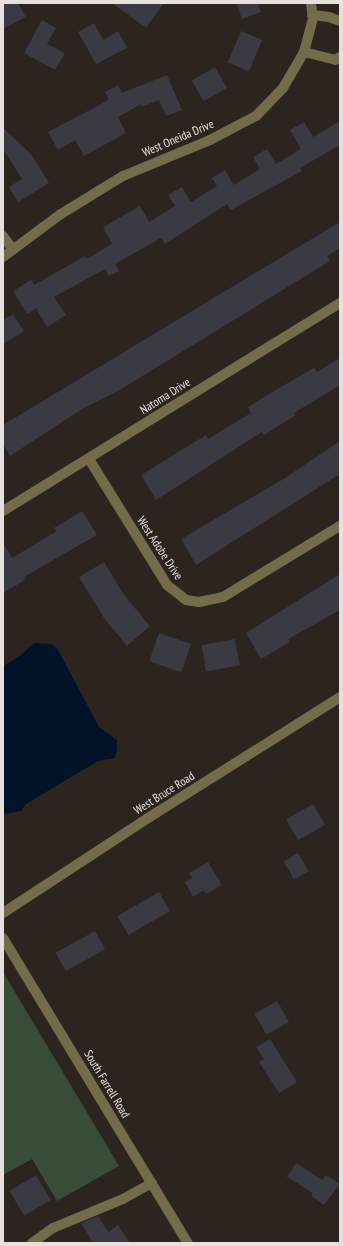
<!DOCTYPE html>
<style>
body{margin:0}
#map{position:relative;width:343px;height:1246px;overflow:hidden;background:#2b241f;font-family:"PT Sans Narrow",sans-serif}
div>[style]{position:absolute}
.green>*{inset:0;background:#384d38}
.water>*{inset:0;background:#011329}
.building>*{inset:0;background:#3a3a42;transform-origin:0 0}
.minor>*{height:10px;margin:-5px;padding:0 5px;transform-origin:5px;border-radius:5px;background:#756b4a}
span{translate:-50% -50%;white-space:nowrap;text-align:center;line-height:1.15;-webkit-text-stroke:3.5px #2b241f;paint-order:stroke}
.street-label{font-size:12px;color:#e6e1de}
.frame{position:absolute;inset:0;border:4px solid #e6e1de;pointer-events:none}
</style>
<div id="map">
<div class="green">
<i style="clip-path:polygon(3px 972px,119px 1166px,57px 1201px,32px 1159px,3px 1175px)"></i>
</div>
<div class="water">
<i style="clip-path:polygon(34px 643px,51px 644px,57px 648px,99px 727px,117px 740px,117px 751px,115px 758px,98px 761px,26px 804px,21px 811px,3px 814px,3px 666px,20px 656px)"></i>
</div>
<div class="building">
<i style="clip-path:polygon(3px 3px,18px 3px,26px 17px,3px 29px)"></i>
<i style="clip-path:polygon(112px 3px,164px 3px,146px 28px)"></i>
<i style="clip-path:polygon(236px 3px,258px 3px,261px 12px,242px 19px)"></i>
<i style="clip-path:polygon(42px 20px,56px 28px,47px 44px,65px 53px,55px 70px,24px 53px)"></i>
<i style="clip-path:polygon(94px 23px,103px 40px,118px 31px,127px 48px,96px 64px,78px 32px)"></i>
<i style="left:241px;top:31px;width:23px;height:34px;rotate:23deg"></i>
<i style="left:215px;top:67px;width:24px;height:27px;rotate:60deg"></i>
<i style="clip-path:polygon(167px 75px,182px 110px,166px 116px,159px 100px,142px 107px,141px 104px,118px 117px,126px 133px,84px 156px,75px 140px,58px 150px,48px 132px,109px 100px,105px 92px,118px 85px,122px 93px)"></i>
<i style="clip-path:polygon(340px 121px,340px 145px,300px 168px,302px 171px,231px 210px,227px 204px,165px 244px,161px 238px,115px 264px,119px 271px,109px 276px,105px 269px,54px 297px,66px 315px,47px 327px,36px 308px,27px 314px,13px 291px,31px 280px,34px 285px,85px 256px,87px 259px,112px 244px,103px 227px,140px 206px,149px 222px,175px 206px,168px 195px,182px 187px,191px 202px,217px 186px,212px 178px,225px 170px,234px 185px,260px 169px,253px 157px,267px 149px,276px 164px,301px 149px,290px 130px,304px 122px,313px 137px)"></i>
<i style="clip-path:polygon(3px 128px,31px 154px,49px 183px,18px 202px,9px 187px,22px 179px,3px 149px)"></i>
<i style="clip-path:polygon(340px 222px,340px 248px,327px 256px,330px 261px,118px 391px,82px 409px,10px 456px,3px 444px,3px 425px)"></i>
<i style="clip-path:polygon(13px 314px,24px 331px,3px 344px,3px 320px)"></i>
<i style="clip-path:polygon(340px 358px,340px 385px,294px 413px,296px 415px,264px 435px,262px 432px,156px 500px,141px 475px,206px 435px,208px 439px,251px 413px,248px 407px,279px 388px,314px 368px,317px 372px)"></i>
<i style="clip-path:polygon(340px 441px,340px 474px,196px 565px,181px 539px,285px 478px)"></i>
<i style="clip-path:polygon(82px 511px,97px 535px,24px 577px,25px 580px,3px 593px,3px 543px,12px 558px,57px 531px,54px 528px)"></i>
<i style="clip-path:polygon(104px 562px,124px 595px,150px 626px,127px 646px,104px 618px,79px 577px)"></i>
<i style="clip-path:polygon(340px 574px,340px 610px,288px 639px,290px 642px,261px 659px,246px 633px)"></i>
<i style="left:159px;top:633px;width:34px;height:30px;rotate:19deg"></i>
<i style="left:235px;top:639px;width:27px;height:34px;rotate:80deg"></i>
<i style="left:313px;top:804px;width:24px;height:31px;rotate:60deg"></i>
<i style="left:298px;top:853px;width:21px;height:17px;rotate:59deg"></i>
<i style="clip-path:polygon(208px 862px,222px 885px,206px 894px,204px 890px,193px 897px,185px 882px,192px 878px,189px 873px)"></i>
<i style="left:159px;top:892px;width:22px;height:48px;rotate:60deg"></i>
<i style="left:95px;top:931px;width:21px;height:45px;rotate:61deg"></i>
<i style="left:277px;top:1001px;width:24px;height:26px;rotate:60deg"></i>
<i style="clip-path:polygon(270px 1039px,297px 1082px,279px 1093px,259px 1062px,264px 1059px,256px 1047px)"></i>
<i style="clip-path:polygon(296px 1163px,322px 1180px,326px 1175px,340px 1184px,324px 1205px,311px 1196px,313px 1193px,287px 1177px)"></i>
<i style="left:36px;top:1175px;width:29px;height:31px;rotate:59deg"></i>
<i style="clip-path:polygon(98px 1216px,108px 1232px,118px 1225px,130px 1243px,89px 1243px,92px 1241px,81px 1223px)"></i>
</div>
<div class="minor">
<i style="left:312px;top:15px;width:17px;rotate:7deg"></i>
<i style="left:329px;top:17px;width:12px;rotate:20deg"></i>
<i style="left:304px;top:52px;width:32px;rotate:14deg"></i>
<i style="left:335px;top:60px;width:6px;rotate:-31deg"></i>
<i style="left:3px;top:236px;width:17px;rotate:54deg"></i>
<i style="left:3px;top:257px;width:72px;rotate:-36.6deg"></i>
<i style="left:61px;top:214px;width:73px;rotate:-31.5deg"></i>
<i style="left:123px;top:176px;width:94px;rotate:-22.5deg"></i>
<i style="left:210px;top:140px;width:52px;rotate:-27.6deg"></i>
<i style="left:256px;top:116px;width:39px;rotate:-46deg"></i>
<i style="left:283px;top:88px;width:42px;rotate:-59.7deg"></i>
<i style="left:304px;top:52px;width:35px;rotate:-75deg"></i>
<i style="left:313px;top:18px;width:15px;rotate:-98deg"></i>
<i style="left:89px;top:459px;width:148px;rotate:58.2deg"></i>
<i style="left:167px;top:585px;width:24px;rotate:38deg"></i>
<i style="left:186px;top:600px;width:13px;rotate:9deg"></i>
<i style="left:199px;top:602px;width:25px;rotate:-12deg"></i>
<i style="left:223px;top:597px;width:137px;rotate:-31.3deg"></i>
<i style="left:3px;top:511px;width:396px;rotate:-31.7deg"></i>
<i style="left:3px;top:913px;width:183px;rotate:-33.2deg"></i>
<i style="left:156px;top:813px;width:218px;rotate:-32.2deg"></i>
<i style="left:3px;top:938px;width:357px;rotate:58.8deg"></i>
<i style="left:32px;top:1243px;width:26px;rotate:-36deg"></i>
<i style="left:53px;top:1228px;width:76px;rotate:-22.5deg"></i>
<i style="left:123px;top:1199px;width:33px;rotate:-29deg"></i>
</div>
<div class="street-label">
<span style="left:178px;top:138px;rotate:-23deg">West Oneida Drive</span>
<span style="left:165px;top:396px;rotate:-32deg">Natoma Drive</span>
<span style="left:160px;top:548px;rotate:57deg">West Adobe Drive</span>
<span style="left:164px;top:793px;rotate:-32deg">West Bruce Road</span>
<span style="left:107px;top:1084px;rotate:59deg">South Farrell Road</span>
</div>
<div class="frame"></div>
</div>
